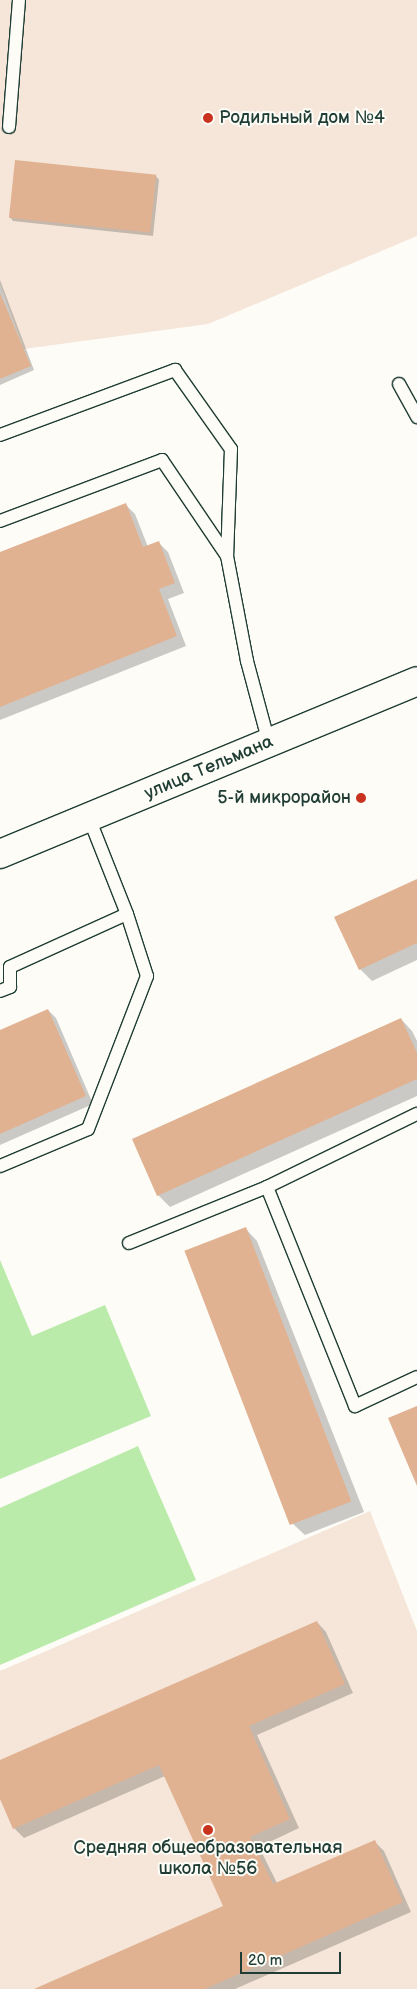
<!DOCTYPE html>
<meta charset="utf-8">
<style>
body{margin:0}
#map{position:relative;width:417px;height:1989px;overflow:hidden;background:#fdfcf7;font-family:"Balsamiq Sans",sans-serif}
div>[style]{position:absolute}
.built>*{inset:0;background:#f5e6d9}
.green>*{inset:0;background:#baebaa}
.shadow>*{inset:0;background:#0003}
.building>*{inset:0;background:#e1b292;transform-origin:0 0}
.roads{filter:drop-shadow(1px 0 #1f3d34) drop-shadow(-1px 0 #1f3d34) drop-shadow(0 1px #1f3d34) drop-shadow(0 -1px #1f3d34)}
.service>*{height:12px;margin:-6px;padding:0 6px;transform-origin:6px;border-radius:6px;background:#fdfcf7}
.secondary>*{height:28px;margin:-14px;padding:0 14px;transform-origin:14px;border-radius:14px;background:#fdfcf7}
.dots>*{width:14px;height:14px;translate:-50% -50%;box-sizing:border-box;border:2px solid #fdfcf7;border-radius:50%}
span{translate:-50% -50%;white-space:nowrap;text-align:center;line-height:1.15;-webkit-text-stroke:4px #fdfcf7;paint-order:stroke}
.poi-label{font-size:18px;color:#1f3d34}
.left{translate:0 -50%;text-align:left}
.right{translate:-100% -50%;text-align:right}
.street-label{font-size:18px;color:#1f3d34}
.scale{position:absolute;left:240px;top:1952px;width:101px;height:22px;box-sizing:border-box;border:2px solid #1f3d34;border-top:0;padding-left:6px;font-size:15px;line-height:18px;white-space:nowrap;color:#1f3d34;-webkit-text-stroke:4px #fdfcf7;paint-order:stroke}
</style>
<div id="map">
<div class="built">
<i style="clip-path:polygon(0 0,417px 0,417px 236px,208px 324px,24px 349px,0 284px)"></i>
<i style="clip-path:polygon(370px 1511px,417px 1631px,417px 1989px,0 1989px,0 1671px)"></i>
</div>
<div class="green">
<i style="clip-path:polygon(0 1260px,32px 1336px,105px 1305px,151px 1416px,0 1479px)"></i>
<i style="clip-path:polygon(138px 1446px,196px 1580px,0 1665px,0 1508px)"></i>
</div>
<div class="shadow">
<i style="clip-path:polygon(156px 176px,159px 180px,153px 236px,13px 221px,10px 217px)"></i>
<i style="clip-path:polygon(0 280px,34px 370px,0 385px)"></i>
<i style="clip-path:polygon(126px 505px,135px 514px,148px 547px,158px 542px,168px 552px,184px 593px,168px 599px,186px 646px,0 720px,0 553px)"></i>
<i style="clip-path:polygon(417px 881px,417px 960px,372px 981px,360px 969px)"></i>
<i style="clip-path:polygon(48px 1010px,56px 1018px,93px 1104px,0 1145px,0 1031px)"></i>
<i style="clip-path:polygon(401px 1019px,412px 1031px,417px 1041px,417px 1096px,170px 1207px,158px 1195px)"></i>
<i style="clip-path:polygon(246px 1229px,257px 1241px,364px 1512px,305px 1535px,293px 1524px)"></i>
<i style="clip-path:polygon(317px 1622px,326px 1632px,353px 1693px,257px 1735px,299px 1828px,259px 1847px,277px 1883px,374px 1841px,384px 1851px,411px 1912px,235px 1989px,38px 1989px,224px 1907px,165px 1776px,24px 1838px,14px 1828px,0 1796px,0 1761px)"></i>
</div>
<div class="building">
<i style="left:15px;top:160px;width:142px;height:58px;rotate:6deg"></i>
<i style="clip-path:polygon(0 293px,31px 366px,0 379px)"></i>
<i style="clip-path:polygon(126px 503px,143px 547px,159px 541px,175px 583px,159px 589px,177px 636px,0 707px,0 552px)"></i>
<i style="clip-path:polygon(417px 879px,417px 943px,359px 970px,334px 917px)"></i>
<i style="clip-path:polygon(48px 1009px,86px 1096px,0 1134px,0 1030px)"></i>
<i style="clip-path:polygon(401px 1018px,417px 1053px,417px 1079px,157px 1196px,132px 1139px)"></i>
<i style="left:246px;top:1227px;width:294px;height:66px;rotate:69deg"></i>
<i style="clip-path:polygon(417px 1406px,417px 1486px,388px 1418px)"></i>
<i style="clip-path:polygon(317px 1621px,345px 1684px,249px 1726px,290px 1819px,250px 1837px,273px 1884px,375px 1840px,403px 1902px,205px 1989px,34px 1989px,223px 1906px,159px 1765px,13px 1829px,0 1799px,0 1760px)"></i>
</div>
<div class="roads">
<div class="service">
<i style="left:9px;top:127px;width:127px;rotate:-85.5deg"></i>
<i style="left:399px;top:384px;width:38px;rotate:61deg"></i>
<i style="left:0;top:435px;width:187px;rotate:-20.4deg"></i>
<i style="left:175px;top:370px;width:97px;rotate:54.7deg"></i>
<i style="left:231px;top:449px;width:107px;rotate:92.1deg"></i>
<i style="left:0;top:521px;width:173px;rotate:-20.6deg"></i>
<i style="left:162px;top:460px;width:116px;rotate:55.9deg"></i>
<i style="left:227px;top:556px;width:107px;rotate:79.2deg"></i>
<i style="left:247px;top:661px;width:85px;rotate:75deg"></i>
<i style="left:0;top:991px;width:11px;rotate:-22deg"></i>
<i style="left:10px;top:987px;width:20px;rotate:-90deg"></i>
<i style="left:10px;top:967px;width:128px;rotate:-24.4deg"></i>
<i style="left:0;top:1166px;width:95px;rotate:-22.8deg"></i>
<i style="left:88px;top:1129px;width:164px;rotate:-68.9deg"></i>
<i style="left:147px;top:976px;width:65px;rotate:-107.9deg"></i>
<i style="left:127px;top:914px;width:103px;rotate:-111.6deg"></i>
<i style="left:267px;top:1187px;width:236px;rotate:68.1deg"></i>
<i style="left:355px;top:1406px;width:68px;rotate:-25.1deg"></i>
<i style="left:129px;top:1243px;width:149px;rotate:-22.1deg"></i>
<i style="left:267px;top:1187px;width:167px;rotate:-26deg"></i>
</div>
<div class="secondary">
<i style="left:0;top:854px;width:451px;rotate:-22.5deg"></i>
</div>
</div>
<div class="dots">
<i style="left:208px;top:118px;background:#c8321e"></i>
<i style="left:361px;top:798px;background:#c8321e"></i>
<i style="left:208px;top:1830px;background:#c8321e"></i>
</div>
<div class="poi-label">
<span class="left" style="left:219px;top:118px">Родильный дом №4</span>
<span class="right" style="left:351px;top:798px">5-й микрорайон</span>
<span style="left:208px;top:1859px">Средняя общеобразовательная<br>школа №56</span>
</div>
<div class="street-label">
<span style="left:209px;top:768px;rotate:-23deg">улица Тельмана</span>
</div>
<div class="scale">20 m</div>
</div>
